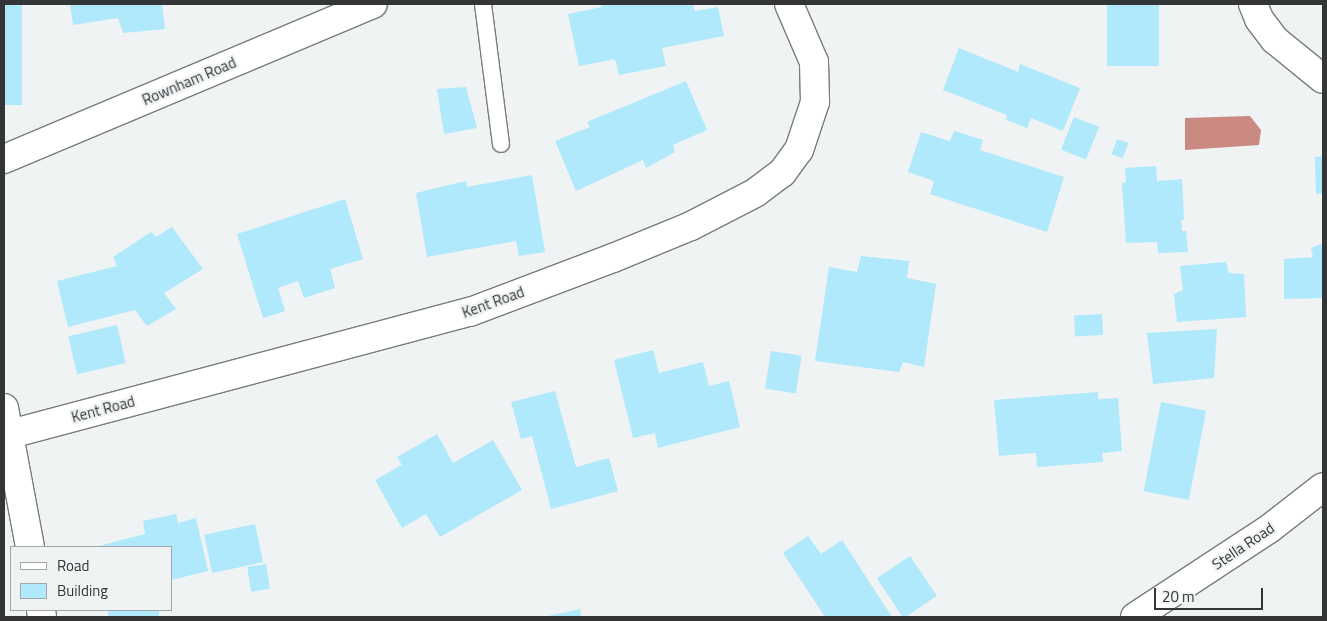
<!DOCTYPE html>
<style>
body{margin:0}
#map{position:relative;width:1327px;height:621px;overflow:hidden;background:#eff3f4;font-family:"Titillium Web",sans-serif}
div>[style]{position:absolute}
.water>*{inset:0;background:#ca8a81}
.building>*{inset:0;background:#afe9fb;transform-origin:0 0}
.roads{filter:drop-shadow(1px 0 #797c7d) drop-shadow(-1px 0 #797c7d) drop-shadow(0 1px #797c7d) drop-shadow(0 -1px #797c7d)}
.service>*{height:16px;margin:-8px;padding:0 8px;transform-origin:8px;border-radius:8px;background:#fff}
.minor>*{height:28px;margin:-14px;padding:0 14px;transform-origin:14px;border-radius:14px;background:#fff}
.secondary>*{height:28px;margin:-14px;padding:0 14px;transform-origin:14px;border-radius:14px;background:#fff}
span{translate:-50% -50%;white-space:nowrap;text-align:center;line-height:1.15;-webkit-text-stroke:4.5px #eff3f4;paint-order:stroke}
.street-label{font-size:15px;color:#343536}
.frame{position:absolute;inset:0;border:5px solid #343536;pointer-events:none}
.legend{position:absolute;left:10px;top:546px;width:162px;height:65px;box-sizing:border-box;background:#eff3f4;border:1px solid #a4a7a8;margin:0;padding:6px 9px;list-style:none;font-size:15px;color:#343536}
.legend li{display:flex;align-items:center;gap:10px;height:25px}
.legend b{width:25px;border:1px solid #a4a7a8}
.scale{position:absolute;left:1154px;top:588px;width:109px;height:22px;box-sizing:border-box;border:2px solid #343536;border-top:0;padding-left:6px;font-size:15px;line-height:18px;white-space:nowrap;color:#343536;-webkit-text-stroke:4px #eff3f4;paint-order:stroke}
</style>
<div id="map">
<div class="water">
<i style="clip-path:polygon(1250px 116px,1261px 130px,1259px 145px,1185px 150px,1185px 118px)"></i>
</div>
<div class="building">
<i style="left:4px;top:4px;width:18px;height:101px"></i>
<i style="clip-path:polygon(70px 4px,162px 4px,165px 29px,123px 33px,118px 18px,73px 25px)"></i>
<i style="clip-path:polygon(601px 4px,693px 4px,695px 11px,718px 7px,724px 36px,662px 48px,666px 66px,619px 75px,615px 59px,579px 66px,568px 14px,602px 7px)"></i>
<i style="left:1107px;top:4px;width:52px;height:62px"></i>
<i style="clip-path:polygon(959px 48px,1018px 72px,1020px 64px,1080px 88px,1063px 131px,1031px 118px,1027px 128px,1006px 120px,1007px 115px,943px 90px)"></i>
<i style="clip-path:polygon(686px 81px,707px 130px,673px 145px,675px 152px,646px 168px,643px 160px,576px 191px,555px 141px,590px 127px,587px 122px)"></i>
<i style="clip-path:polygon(466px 87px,477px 128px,444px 134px,437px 89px)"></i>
<i style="left:1074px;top:117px;width:27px;height:35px;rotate:22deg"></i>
<i style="clip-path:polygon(954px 131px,983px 140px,980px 150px,1064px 177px,1047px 232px,930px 194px,934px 181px,908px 172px,921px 132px,950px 141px)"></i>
<i style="left:1117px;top:139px;width:12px;height:16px;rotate:20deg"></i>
<i style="clip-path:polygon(1323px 156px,1323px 193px,1316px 194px,1315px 157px)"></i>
<i style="clip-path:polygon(1156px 166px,1157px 181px,1182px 179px,1184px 220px,1181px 220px,1182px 231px,1186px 231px,1188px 252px,1158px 253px,1157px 242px,1126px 243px,1122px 183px,1126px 182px,1125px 168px)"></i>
<i style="clip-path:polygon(532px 175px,545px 252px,519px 256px,516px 241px,427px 257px,416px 193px,466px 181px,467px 187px)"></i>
<i style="clip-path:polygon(345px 199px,363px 259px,330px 269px,335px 288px,304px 298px,298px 281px,278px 288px,285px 311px,263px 318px,237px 234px)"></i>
<i style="clip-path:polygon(172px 227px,203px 269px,164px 293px,176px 309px,147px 326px,135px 310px,68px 327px,57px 281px,117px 266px,113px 257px,151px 232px,156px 237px)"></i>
<i style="clip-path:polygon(1323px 243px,1323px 298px,1284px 299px,1284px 259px,1313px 257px,1311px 248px)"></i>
<i style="clip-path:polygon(861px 256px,909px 261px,907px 278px,936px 284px,924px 367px,903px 362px,899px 372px,815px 361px,829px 267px,857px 272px)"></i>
<i style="clip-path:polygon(1226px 262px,1229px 273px,1244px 274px,1246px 317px,1177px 322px,1174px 294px,1183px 290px,1180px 266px)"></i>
<i style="left:1102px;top:314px;width:21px;height:28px;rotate:87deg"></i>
<i style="left:117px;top:325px;width:39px;height:50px;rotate:77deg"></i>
<i style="clip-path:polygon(1217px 329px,1214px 378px,1153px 384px,1147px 333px)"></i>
<i style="clip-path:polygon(653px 350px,659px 373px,703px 362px,709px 386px,729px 381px,740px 427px,658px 448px,655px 433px,633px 438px,614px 360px)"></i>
<i style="left:771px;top:351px;width:31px;height:38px;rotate:9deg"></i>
<i style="clip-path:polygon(555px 391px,576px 467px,609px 458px,618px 491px,551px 509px,532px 436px,521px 439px,511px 402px)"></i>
<i style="clip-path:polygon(1098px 392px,1098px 399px,1118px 398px,1122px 451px,1102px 453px,1103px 462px,1037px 467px,1036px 453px,999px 456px,994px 400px)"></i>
<i style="left:1161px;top:402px;width:46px;height:91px;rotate:11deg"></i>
<i style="clip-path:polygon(437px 434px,453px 463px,493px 440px,522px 490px,440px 537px,426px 514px,402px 528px,375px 480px,402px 465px,397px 457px)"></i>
<i style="clip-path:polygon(176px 514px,178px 523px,196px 518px,208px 571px,171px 580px,171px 547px,95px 547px,145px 534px,143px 521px)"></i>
<i style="left:255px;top:524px;width:39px;height:52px;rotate:78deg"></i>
<i style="clip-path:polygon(808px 536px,821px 554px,842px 540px,892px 617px,825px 617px,783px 553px)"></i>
<i style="left:910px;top:556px;width:48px;height:40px;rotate:56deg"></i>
<i style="left:266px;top:564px;width:25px;height:19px;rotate:81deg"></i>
<i style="clip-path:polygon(580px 609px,581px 617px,548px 617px,548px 616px)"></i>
<i style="left:108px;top:610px;width:51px;height:7px"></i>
</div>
<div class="roads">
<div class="service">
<i style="left:483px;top:4px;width:141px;rotate:82.7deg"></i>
</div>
<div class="minor">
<i style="left:1253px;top:4px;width:16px;rotate:68deg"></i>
<i style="left:1259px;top:19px;width:26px;rotate:53deg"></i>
<i style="left:1275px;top:40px;width:62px;rotate:39.1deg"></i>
<i style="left:4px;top:159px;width:400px;rotate:-22.8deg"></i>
<i style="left:4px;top:408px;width:141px;rotate:79.4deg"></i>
<i style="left:10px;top:434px;width:476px;rotate:-14.9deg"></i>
<i style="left:470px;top:312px;width:153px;rotate:-20.7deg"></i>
<i style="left:613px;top:258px;width:84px;rotate:-22.3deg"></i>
<i style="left:691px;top:226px;width:72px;rotate:-27.3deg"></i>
<i style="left:755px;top:193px;width:34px;rotate:-37deg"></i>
<i style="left:782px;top:173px;width:29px;rotate:-54deg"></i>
<i style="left:799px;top:150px;width:51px;rotate:-71.6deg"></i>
<i style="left:815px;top:102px;width:40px;rotate:-91.4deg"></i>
<i style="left:814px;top:62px;width:63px;rotate:-113.3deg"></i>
<i style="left:41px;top:610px;width:7px;rotate:82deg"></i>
</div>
<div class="secondary">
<i style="left:1135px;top:617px;width:160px;rotate:-33.3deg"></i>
<i style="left:1269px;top:529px;width:68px;rotate:-37.9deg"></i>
</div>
</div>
<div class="street-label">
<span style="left:189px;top:81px;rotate:-23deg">Rownham Road</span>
<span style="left:493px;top:302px;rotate:-20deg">Kent Road</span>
<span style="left:103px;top:409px;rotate:-15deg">Kent Road</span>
<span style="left:1243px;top:546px;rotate:-34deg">Stella Road</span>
</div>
<div class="frame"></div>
<ul class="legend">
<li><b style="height:6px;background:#fff"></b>Road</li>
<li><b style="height:14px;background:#afe9fb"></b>Building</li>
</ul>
<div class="scale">20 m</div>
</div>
